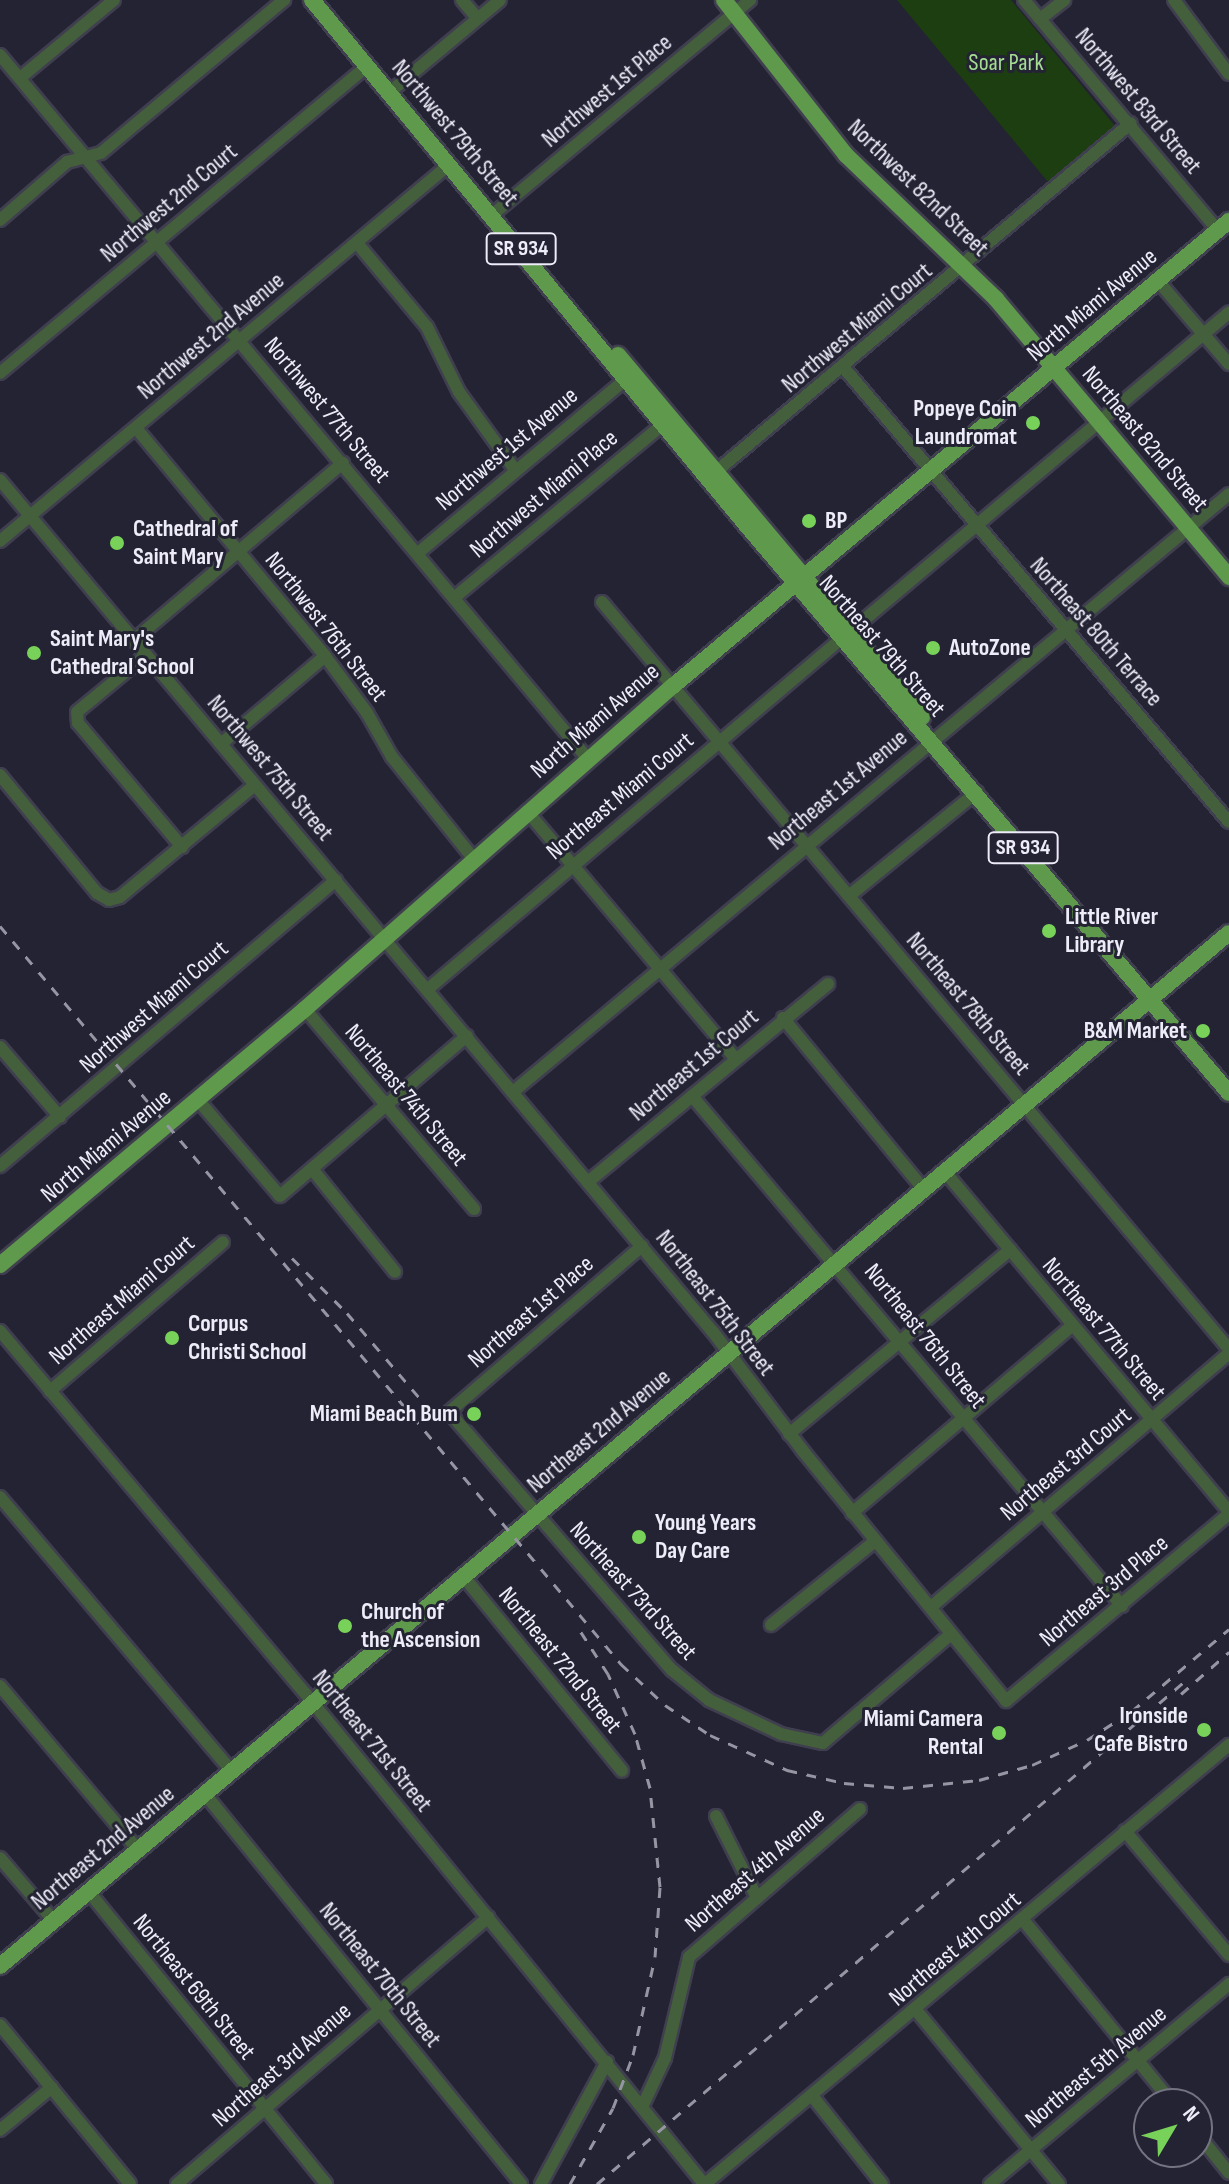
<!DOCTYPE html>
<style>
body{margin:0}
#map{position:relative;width:1229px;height:2184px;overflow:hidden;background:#242334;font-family:"Sofia Sans Condensed",sans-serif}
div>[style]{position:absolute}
.green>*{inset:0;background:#1d3e10}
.roads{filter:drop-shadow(2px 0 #403f4f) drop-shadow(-2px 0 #403f4f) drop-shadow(0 2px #403f4f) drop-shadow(0 -2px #403f4f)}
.minor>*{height:12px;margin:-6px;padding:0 6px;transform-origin:6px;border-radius:6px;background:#445f3b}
.major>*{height:16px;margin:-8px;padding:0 8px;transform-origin:8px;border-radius:8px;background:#5f994b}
.rail>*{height:3px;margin-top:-1.5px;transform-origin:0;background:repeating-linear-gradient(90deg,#9695a3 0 10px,transparent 0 20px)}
.dots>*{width:22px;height:22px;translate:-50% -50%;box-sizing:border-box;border:4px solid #242334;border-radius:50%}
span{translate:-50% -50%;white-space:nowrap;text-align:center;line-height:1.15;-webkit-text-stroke:6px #242334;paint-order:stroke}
.shield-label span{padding:2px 6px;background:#242334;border:2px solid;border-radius:6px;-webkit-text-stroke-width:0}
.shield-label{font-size:22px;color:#edecf8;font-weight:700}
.park-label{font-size:24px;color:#a5de92}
.street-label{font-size:24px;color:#edecf8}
.poi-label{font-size:24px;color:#edecf8;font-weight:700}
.right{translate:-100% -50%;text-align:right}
.left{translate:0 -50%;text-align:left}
.north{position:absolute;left:1133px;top:2088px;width:80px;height:80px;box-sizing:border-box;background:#242334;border:2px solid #747382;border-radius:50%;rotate:52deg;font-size:22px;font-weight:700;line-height:32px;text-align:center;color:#edecf8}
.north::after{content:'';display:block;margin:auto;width:28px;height:36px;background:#78d158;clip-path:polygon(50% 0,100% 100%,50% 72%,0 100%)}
</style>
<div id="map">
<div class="green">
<i style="clip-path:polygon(897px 0,1011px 0,1115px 126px,1048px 182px)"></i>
</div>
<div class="roads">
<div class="minor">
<i style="left:462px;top:0;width:23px;rotate:50deg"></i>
<i style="left:1024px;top:0;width:301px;rotate:49.9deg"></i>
<i style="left:1174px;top:0;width:92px;rotate:53.4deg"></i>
<i style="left:1040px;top:19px;width:31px;rotate:-38deg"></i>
<i style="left:0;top:55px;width:917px;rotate:50.13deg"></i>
<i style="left:20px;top:78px;width:122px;rotate:-39.7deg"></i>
<i style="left:390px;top:92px;width:143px;rotate:-39.9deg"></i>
<i style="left:492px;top:215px;width:336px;rotate:-39.8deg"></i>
<i style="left:0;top:220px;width:89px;rotate:-40.9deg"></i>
<i style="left:67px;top:162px;width:35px;rotate:-15deg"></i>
<i style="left:101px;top:153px;width:239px;rotate:-39.9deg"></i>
<i style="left:357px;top:243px;width:109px;rotate:50.2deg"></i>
<i style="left:427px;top:327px;width:72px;rotate:63.8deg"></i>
<i style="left:459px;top:392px;width:97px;rotate:54.2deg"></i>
<i style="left:1158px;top:281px;width:109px;rotate:49.5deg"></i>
<i style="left:844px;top:368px;width:595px;rotate:49.7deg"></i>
<i style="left:0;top:373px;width:478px;rotate:-39.9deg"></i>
<i style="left:136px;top:428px;width:296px;rotate:50.3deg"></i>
<i style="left:325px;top:656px;width:71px;rotate:53.6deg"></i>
<i style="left:367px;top:713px;width:51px;rotate:60.4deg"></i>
<i style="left:392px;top:757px;width:129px;rotate:51.3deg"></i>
<i style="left:718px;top:470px;width:539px;rotate:-40.04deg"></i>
<i style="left:0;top:480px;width:1111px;rotate:50.08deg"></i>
<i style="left:713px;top:1332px;width:149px;rotate:52.9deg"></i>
<i style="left:803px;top:1451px;width:322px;rotate:50.9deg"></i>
<i style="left:1006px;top:1701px;width:291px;rotate:-40deg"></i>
<i style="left:0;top:541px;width:587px;rotate:-39.96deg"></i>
<i style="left:418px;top:553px;width:271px;rotate:-39.9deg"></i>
<i style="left:455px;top:597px;width:269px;rotate:-39.7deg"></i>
<i style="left:602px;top:602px;width:975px;rotate:49.99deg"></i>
<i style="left:852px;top:630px;width:493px;rotate:-40.1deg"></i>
<i style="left:134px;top:640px;width:274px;rotate:-40.3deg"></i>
<i style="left:146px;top:655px;width:89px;rotate:140.4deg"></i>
<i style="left:77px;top:712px;width:11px;rotate:85deg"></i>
<i style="left:78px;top:723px;width:162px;rotate:50deg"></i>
<i style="left:221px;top:744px;width:136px;rotate:-40.2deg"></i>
<i style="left:0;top:775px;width:153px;rotate:50.6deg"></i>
<i style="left:97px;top:893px;width:14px;rotate:30deg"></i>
<i style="left:109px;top:900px;width:11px;rotate:-15deg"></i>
<i style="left:120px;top:897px;width:175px;rotate:-39.7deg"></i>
<i style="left:527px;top:811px;width:324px;rotate:49.9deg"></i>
<i style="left:849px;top:896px;width:165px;rotate:-39.1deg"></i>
<i style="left:428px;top:989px;width:541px;rotate:-40.28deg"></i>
<i style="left:305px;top:1009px;width:262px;rotate:49.8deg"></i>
<i style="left:783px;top:1018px;width:224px;rotate:50.6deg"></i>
<i style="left:0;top:1047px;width:92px;rotate:49.4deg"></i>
<i style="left:514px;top:1091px;width:931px;rotate:-39.86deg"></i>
<i style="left:692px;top:1096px;width:667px;rotate:49.86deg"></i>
<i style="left:198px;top:1100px;width:126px;rotate:49.5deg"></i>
<i style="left:280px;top:1196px;width:246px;rotate:-40.6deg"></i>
<i style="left:0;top:1166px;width:441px;rotate:-40.4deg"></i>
<i style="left:312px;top:1169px;width:132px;rotate:51.1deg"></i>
<i style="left:946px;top:1173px;width:442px;rotate:50.1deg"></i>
<i style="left:589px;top:1181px;width:310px;rotate:-39.5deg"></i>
<i style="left:642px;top:1246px;width:255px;rotate:139.3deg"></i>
<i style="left:449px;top:1412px;width:341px;rotate:49.2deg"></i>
<i style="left:672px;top:1670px;width:48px;rotate:39deg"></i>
<i style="left:709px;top:1700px;width:80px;rotate:25.3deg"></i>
<i style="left:781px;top:1734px;width:43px;rotate:12.1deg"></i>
<i style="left:823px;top:1743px;width:168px;rotate:-40.4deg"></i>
<i style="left:0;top:1331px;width:473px;rotate:49.9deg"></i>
<i style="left:305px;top:1693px;width:633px;rotate:50.9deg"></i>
<i style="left:50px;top:1391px;width:228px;rotate:-40.7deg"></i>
<i style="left:789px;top:1434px;width:288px;rotate:-39.8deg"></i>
<i style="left:0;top:1497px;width:360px;rotate:49.8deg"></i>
<i style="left:852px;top:1513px;width:290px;rotate:-40.4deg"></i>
<i style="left:464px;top:1577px;width:250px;rotate:50.8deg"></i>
<i style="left:931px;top:1607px;width:392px;rotate:-40.4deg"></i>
<i style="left:771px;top:1625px;width:134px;rotate:-38.9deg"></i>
<i style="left:0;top:1686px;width:214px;rotate:49.9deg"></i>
<i style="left:205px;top:1794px;width:502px;rotate:50.98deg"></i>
<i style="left:716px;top:1816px;width:89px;rotate:63.4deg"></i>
<i style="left:1125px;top:1831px;width:162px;rotate:50deg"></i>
<i style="left:0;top:1858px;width:83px;rotate:49.4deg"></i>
<i style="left:89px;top:1892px;width:376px;rotate:50.9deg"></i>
<i style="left:1024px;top:1921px;width:236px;rotate:50.8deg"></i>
<i style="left:916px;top:2010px;width:225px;rotate:50.6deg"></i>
<i style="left:0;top:2025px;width:205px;rotate:50.7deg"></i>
<i style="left:813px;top:2097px;width:111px;rotate:51.6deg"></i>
<i style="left:643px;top:2105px;width:52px;rotate:-64.9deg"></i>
<i style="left:665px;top:2058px;width:104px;rotate:-76.6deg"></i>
<i style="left:689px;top:1957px;width:226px;rotate:-40.9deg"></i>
<i style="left:0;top:2130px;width:67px;rotate:-39.6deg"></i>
<i style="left:1197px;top:2133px;width:51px;rotate:51.3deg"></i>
<i style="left:177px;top:2184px;width:410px;rotate:-40.6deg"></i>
<i style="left:541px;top:2184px;width:139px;rotate:-61.6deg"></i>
<i style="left:705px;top:2184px;width:684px;rotate:-39.96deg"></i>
<i style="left:990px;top:2184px;width:312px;rotate:-39.9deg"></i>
</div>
<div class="major">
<i style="left:312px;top:0;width:683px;rotate:50.41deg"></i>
<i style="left:747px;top:526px;width:744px;rotate:49.63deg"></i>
<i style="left:724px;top:0;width:197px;rotate:51.8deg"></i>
<i style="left:846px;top:155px;width:208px;rotate:43.8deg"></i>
<i style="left:996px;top:299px;width:363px;rotate:50deg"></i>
<i style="left:618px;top:355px;width:473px;rotate:50deg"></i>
<i style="left:0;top:1265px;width:398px;rotate:-40deg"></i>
<i style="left:305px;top:1009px;width:490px;rotate:-41.3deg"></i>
<i style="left:673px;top:686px;width:725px;rotate:-39.91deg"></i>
<i style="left:0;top:1966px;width:1605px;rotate:-40.05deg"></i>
</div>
</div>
<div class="rail">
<i style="left:0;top:926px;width:965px;rotate:49.92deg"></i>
<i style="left:621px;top:1664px;width:60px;rotate:43deg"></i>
<i style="left:665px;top:1705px;width:54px;rotate:33.7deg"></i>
<i style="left:710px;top:1735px;width:85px;rotate:24.4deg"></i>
<i style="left:787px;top:1770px;width:58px;rotate:12.8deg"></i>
<i style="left:844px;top:1783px;width:59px;rotate:4.8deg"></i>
<i style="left:903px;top:1788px;width:76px;rotate:-6deg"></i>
<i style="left:979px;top:1780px;width:55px;rotate:-15.8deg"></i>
<i style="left:1032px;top:1765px;width:60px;rotate:-24.4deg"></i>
<i style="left:1087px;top:1740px;width:54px;rotate:-32.8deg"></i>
<i style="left:1132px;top:1711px;width:127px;rotate:-40.2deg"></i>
<i style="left:292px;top:1258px;width:78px;rotate:45deg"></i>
<i style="left:347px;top:1313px;width:134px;rotate:49.5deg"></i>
<i style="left:1181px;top:1694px;width:64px;rotate:-41.2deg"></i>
<i style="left:570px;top:2184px;width:87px;rotate:-60.5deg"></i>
<i style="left:613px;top:2108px;width:57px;rotate:-69.3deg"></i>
<i style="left:633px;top:2055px;width:100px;rotate:-77.3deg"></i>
<i style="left:655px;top:1957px;width:70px;rotate:-85.9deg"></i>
<i style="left:660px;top:1887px;width:100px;rotate:-95.8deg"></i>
<i style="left:650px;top:1788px;width:56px;rotate:-105.5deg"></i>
<i style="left:635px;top:1734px;width:66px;rotate:-114.2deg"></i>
<i style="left:608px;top:1674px;width:54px;rotate:-122.8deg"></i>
<i style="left:597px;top:2184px;width:772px;rotate:-40.54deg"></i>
</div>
<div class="dots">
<i style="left:1033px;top:423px;background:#78d158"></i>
<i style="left:809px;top:521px;background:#78d158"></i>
<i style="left:117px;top:543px;background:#78d158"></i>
<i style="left:933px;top:648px;background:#78d158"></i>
<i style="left:34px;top:653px;background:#78d158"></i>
<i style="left:1049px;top:931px;background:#78d158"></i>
<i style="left:1203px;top:1031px;background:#78d158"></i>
<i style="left:172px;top:1338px;background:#78d158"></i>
<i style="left:474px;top:1414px;background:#78d158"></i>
<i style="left:639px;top:1537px;background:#78d158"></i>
<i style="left:345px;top:1626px;background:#78d158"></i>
<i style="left:1204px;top:1730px;background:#78d158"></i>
<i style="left:999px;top:1733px;background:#78d158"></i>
</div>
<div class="shield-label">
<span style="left:521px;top:249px">SR 934</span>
<span style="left:1023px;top:848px">SR 934</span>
</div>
<div class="park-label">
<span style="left:1006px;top:63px">Soar Park</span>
</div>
<div class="street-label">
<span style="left:607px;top:91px;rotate:-40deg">Northwest 1st Place</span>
<span style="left:1138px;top:101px;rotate:50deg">Northwest 83rd Street</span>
<span style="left:455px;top:133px;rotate:50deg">Northwest 79th Street</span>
<span style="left:918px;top:188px;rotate:44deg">Northwest 82nd Street</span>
<span style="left:169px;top:203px;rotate:-40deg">Northwest 2nd Court</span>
<span style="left:1092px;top:305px;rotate:-40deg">North Miami Avenue</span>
<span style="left:857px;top:328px;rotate:-40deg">Northwest Miami Court</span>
<span style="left:211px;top:336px;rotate:-40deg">Northwest 2nd Avenue</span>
<span style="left:327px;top:410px;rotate:50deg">Northwest 77th Street</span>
<span style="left:1145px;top:439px;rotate:50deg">Northeast 82nd Street</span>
<span style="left:507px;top:449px;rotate:-40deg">Northwest 1st Avenue</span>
<span style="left:544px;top:494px;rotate:-40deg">Northwest Miami Place</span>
<span style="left:326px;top:627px;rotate:52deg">Northwest 76th Street</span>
<span style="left:1096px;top:632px;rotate:49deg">Northeast 80th Terrace</span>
<span style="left:882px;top:646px;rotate:49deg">Northeast 79th Street</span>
<span style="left:595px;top:721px;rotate:-41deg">North Miami Avenue</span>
<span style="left:270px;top:768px;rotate:50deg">Northwest 75th Street</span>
<span style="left:838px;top:790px;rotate:-40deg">Northeast 1st Avenue</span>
<span style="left:620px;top:796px;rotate:-40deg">Northeast Miami Court</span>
<span style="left:968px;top:1004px;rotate:50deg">Northeast 78th Street</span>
<span style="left:154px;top:1007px;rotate:-41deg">Northwest Miami Court</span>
<span style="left:694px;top:1065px;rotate:-40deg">Northeast 1st Court</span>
<span style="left:406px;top:1095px;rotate:50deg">Northeast 74th Street</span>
<span style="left:106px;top:1146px;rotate:-40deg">North Miami Avenue</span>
<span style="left:122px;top:1300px;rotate:-41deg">Northeast Miami Court</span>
<span style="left:715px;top:1303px;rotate:52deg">Northeast 75th Street</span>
<span style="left:531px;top:1312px;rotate:-41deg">Northeast 1st Place</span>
<span style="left:1104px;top:1329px;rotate:50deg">Northeast 77th Street</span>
<span style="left:925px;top:1336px;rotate:51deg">Northeast 76th Street</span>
<span style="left:599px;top:1431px;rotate:-40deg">Northeast 2nd Avenue</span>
<span style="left:1066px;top:1464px;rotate:-40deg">Northeast 3rd Court</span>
<span style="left:633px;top:1591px;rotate:48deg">Northeast 73rd Street</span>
<span style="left:1104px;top:1591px;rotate:-40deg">Northeast 3rd Place</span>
<span style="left:560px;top:1660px;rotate:51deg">Northeast 72nd Street</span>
<span style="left:372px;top:1741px;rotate:51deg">Northeast 71st Street</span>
<span style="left:103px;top:1848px;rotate:-40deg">Northeast 2nd Avenue</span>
<span style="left:755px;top:1870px;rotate:-41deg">Northeast 4th Avenue</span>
<span style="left:955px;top:1949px;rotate:-40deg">Northeast 4th Court</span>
<span style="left:380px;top:1975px;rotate:51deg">Northeast 70th Street</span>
<span style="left:194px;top:1987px;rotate:51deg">Northeast 69th Street</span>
<span style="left:282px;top:2065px;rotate:-41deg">Northeast 3rd Avenue</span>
<span style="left:1096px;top:2067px;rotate:-40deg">Northeast 5th Avenue</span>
</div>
<div class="poi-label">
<span class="right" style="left:1017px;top:423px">Popeye Coin<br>Laundromat</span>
<span class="left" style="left:825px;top:521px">BP</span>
<span class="left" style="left:133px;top:543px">Cathedral of<br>Saint Mary</span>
<span class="left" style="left:50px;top:653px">Saint Mary's<br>Cathedral School</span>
<span class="left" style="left:949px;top:648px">AutoZone</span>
<span class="left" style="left:1065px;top:931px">Little River<br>Library</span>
<span class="right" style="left:1187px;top:1031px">B&amp;M Market</span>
<span class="left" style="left:188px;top:1338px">Corpus<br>Christi School</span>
<span class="right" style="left:458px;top:1414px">Miami Beach Bum</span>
<span class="left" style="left:655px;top:1537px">Young Years<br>Day Care</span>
<span class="left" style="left:361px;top:1626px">Church of<br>the Ascension</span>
<span class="right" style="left:1188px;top:1730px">Ironside<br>Cafe Bistro</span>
<span class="right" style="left:983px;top:1733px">Miami Camera<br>Rental</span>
</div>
<div class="north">N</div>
</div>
